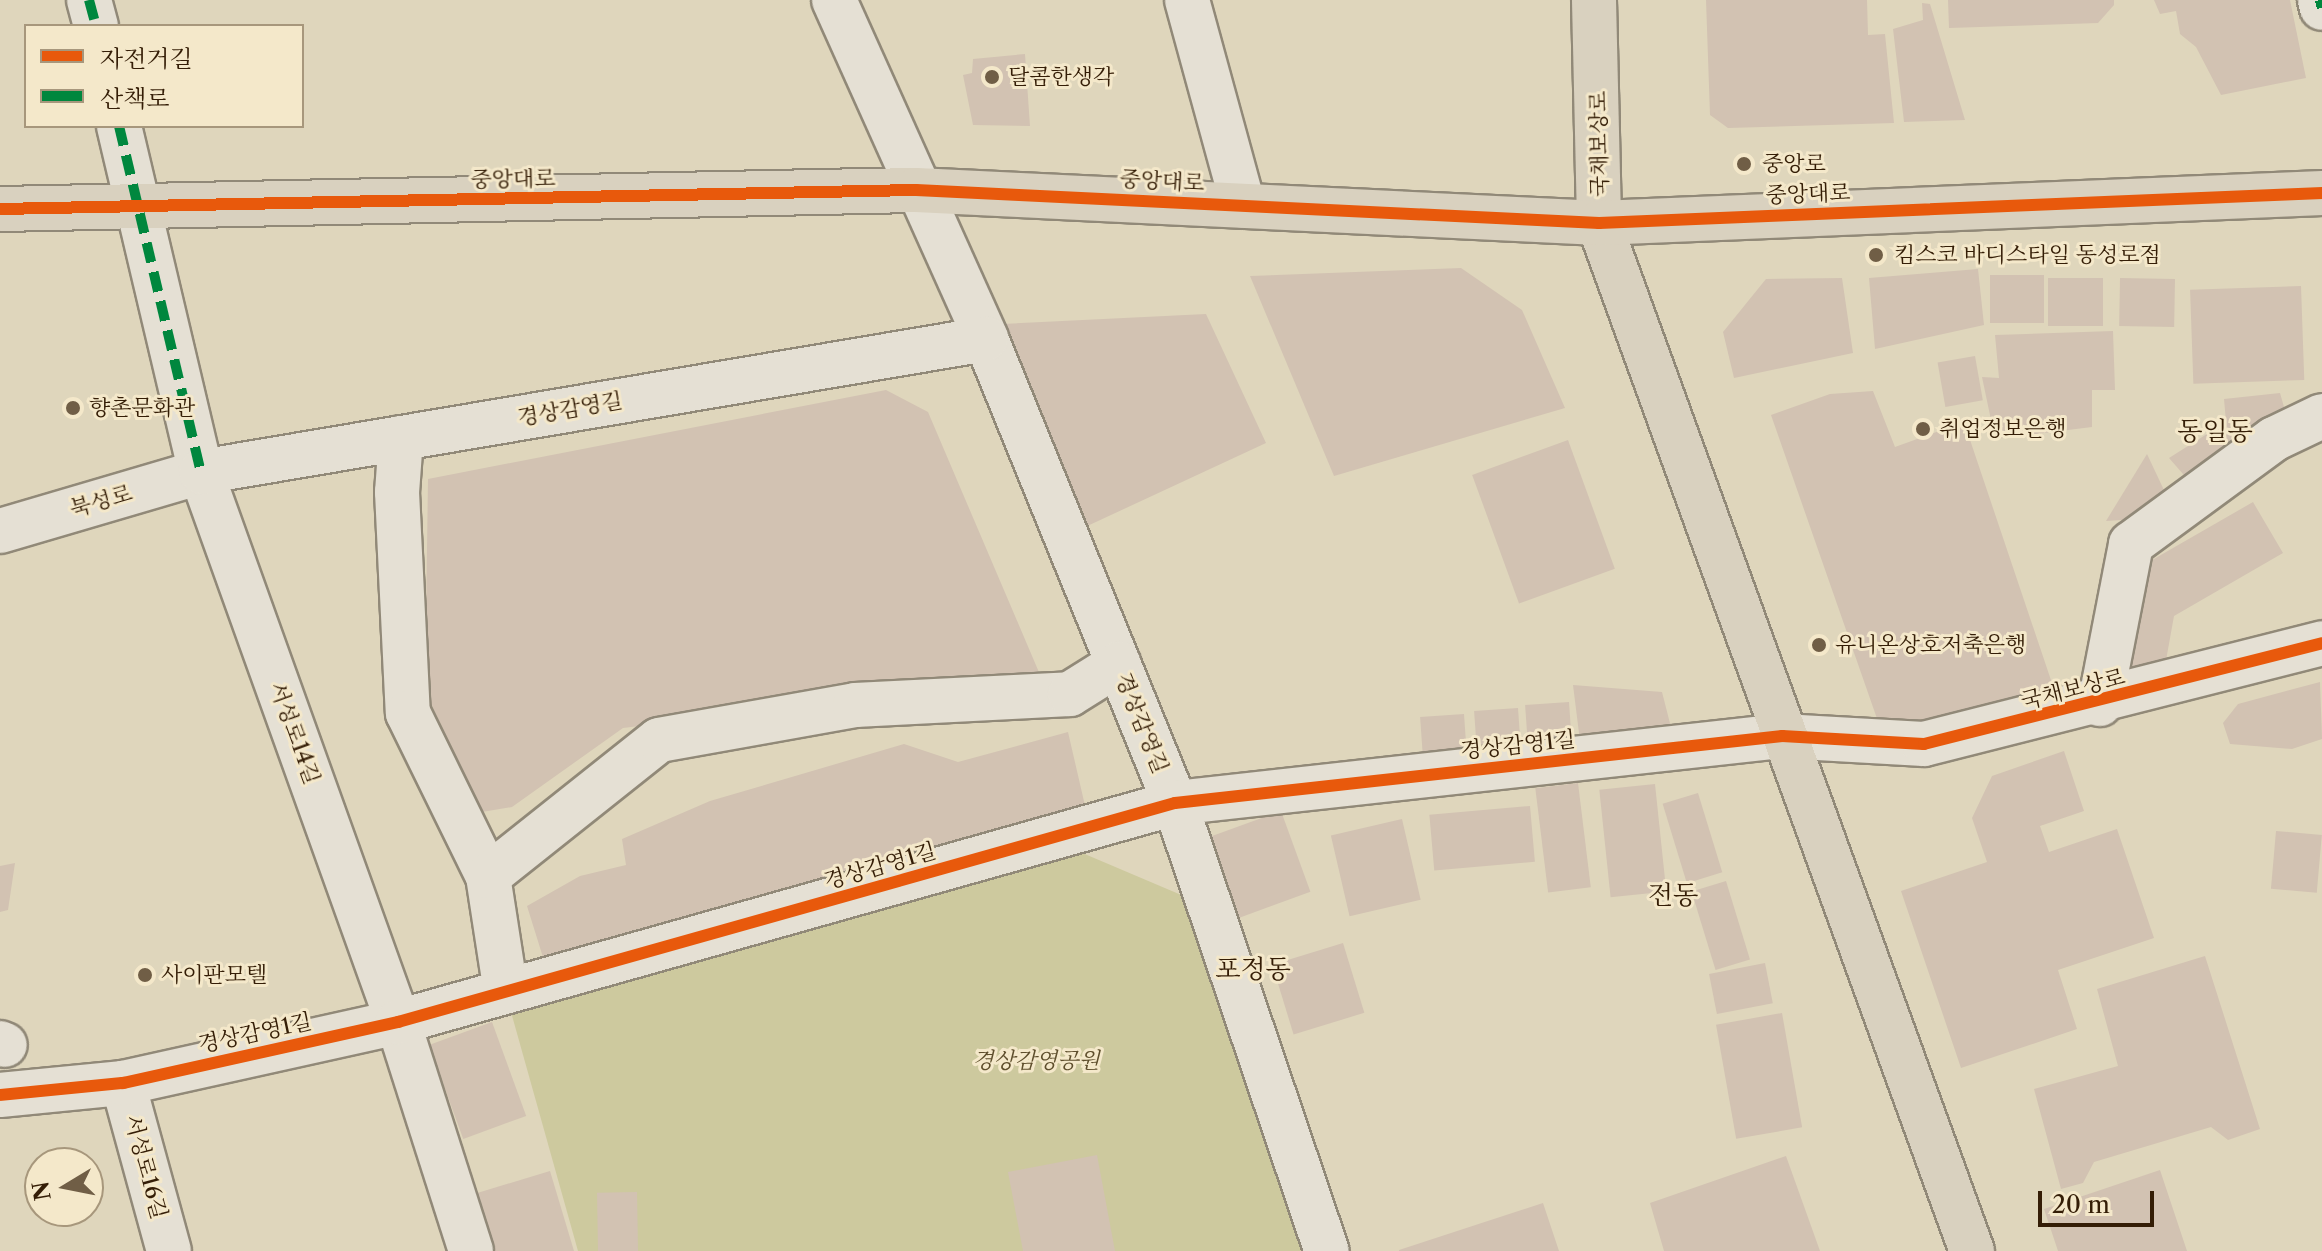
<!DOCTYPE html>
<meta charset="utf-8">
<style>
body{margin:0}
#map{position:relative;width:2322px;height:1251px;overflow:hidden;background:#dfd6bc;font-family:"Libre Caslon Text","Noto Serif KR",serif}
div>[style]{position:absolute}
.green>*{inset:0;background:#cdc99e}
.building>*{inset:0;background:#d2c2b2;transform-origin:0 0}
.roads{filter:drop-shadow(2px 0 #918978) drop-shadow(-2px 0 #918978) drop-shadow(0 2px #918978) drop-shadow(0 -2px #918978)}
.minor>*{height:44px;margin:-22px;padding:0 22px;transform-origin:22px;border-radius:22px;background:#e5e0d4}
.major>*{height:44px;margin:-22px;padding:0 22px;transform-origin:22px;border-radius:22px;background:#d9d1bf}
.quiet>*{height:10px;margin-top:-5px;transform-origin:0;background:repeating-linear-gradient(90deg,#00873e 0 20px,transparent 0 30px)}
.cycleway>*{height:12px;margin:-6px;padding:0 6px;transform-origin:6px;border-radius:6px;background:#e8590c}
.dots>*{width:22px;height:22px;translate:-50% -50%;box-sizing:border-box;border:4px solid #f4e8ca;border-radius:50%}
span{translate:-50% -50%;white-space:nowrap;text-align:center;line-height:1.15;-webkit-text-stroke:6px #f4e8ca;paint-order:stroke}
.poi-label{font-size:22px;color:#341d06}
.left{translate:0 -50%;text-align:left}
.street-label{font-size:22px;color:#341d06}
.park-label{font-size:22px;color:#5e4e2c;font-style:italic}
.quarter-label{font-size:26px;color:#341d06}
.legend{position:absolute;left:24px;top:24px;width:280px;height:104px;box-sizing:border-box;background:#f4e8ca;border:2px solid #a7977c;margin:0;padding:10px 14px;list-style:none;font-size:24px;color:#341d06}
.legend li{display:flex;align-items:center;gap:16px;height:40px}
.legend b{width:40px;border:2px solid #a7977c}
.north{position:absolute;left:24px;top:1147px;width:80px;height:80px;box-sizing:border-box;background:#f4e8ca;border:2px solid #a7977c;border-radius:50%;rotate:260deg;font-size:22px;font-weight:700;line-height:32px;text-align:center;color:#341d06}
.north::after{content:'';display:block;margin:auto;width:28px;height:36px;background:#705e46;clip-path:polygon(50% 0,100% 100%,50% 72%,0 100%)}
.scale{position:absolute;left:2038px;top:1191px;width:116px;height:36px;box-sizing:border-box;border:4px solid #341d06;border-top:0;padding-left:10px;font-size:24px;line-height:28px;white-space:nowrap;color:#341d06;-webkit-text-stroke:6px #f4e8ca;paint-order:stroke}
</style>
<div id="map">
<div class="green">
<i style="clip-path:polygon(1080px 852px,1186px 897px,1306px 1251px,578px 1251px,511px 1012px)"></i>
</div>
<div class="building">
<i style="clip-path:polygon(1706px 0,1867px 0,1868px 35px,1885px 34px,1894px 123px,1728px 128px,1710px 115px)"></i>
<i style="clip-path:polygon(1948px 0,2114px 0,2114px 5px,2098px 23px,1949px 28px)"></i>
<i style="clip-path:polygon(2154px 0,2290px 0,2306px 78px,2221px 95px,2196px 47px,2180px 34px,2176px 11px,2160px 14px)"></i>
<i style="clip-path:polygon(1922px 3px,1930px 4px,1965px 120px,1904px 122px,1893px 29px,1923px 20px)"></i>
<i style="clip-path:polygon(1025px 54px,1030px 126px,973px 125px,963px 75px,972px 73px,973px 59px)"></i>
<i style="clip-path:polygon(1461px 268px,1522px 310px,1565px 408px,1334px 476px,1250px 276px)"></i>
<i style="clip-path:polygon(1978px 269px,1984px 325px,1875px 349px,1869px 278px)"></i>
<i style="left:2044px;top:275px;width:48px;height:54px;rotate:90deg"></i>
<i style="clip-path:polygon(1842px 278px,1853px 353px,1734px 378px,1723px 332px,1766px 279px)"></i>
<i style="left:2048px;top:278px;width:55px;height:48px"></i>
<i style="left:2175px;top:279px;width:48px;height:55px;rotate:91deg"></i>
<i style="left:2301px;top:286px;width:94px;height:111px;rotate:88deg"></i>
<i style="clip-path:polygon(1206px 314px,1266px 443px,1083px 528px,1003px 324px)"></i>
<i style="clip-path:polygon(2113px 331px,2115px 390px,2092px 390px,2092px 427px,1995px 439px,1982px 377px,1999px 378px,1995px 335px)"></i>
<i style="left:1975px;top:356px;width:45px;height:38px;rotate:80deg"></i>
<i style="clip-path:polygon(886px 390px,928px 412px,1041px 677px,623px 728px,512px 807px,482px 812px,425px 691px,428px 479px)"></i>
<i style="clip-path:polygon(1873px 391px,1895px 447px,1964px 422px,2057px 698px,1881px 730px,1771px 415px,1830px 394px)"></i>
<i style="clip-path:polygon(2280px 393px,2286px 414px,2190px 482px,2169px 458px,2226px 422px,2224px 399px)"></i>
<i style="left:1568px;top:440px;width:137px;height:102px;rotate:70deg"></i>
<i style="clip-path:polygon(2147px 454px,2171px 505px,2154px 518px,2106px 521px)"></i>
<i style="clip-path:polygon(2253px 502px,2283px 553px,2174px 616px,2163px 677px,2121px 670px,2140px 567px)"></i>
<i style="clip-path:polygon(2320px 682px,2322px 739px,2292px 749px,2230px 744px,2223px 723px,2238px 704px)"></i>
<i style="clip-path:polygon(1573px 685px,1662px 692px,1674px 739px,1581px 749px)"></i>
<i style="left:1569px;top:702px;width:46px;height:44px;rotate:86deg"></i>
<i style="left:1518px;top:708px;width:46px;height:44px;rotate:86deg"></i>
<i style="left:1464px;top:714px;width:45px;height:44px;rotate:86deg"></i>
<i style="clip-path:polygon(1068px 732px,1086px 810px,546px 967px,527px 906px,580px 876px,626px 865px,622px 839px,710px 801px,904px 744px,958px 762px)"></i>
<i style="clip-path:polygon(2064px 751px,2084px 811px,2040px 826px,2049px 852px,2117px 829px,2154px 938px,2058px 970px,2077px 1029px,1961px 1068px,1901px 891px,1987px 862px,1972px 818px,1992px 776px)"></i>
<i style="left:1578px;top:783px;width:105px;height:43px;rotate:83deg"></i>
<i style="left:1655px;top:784px;width:108px;height:56px;rotate:84deg"></i>
<i style="left:1698px;top:793px;width:83px;height:37px;rotate:73deg"></i>
<i style="left:1530px;top:806px;width:56px;height:101px;rotate:85deg"></i>
<i style="left:1281px;top:811px;width:86px;height:77px;rotate:70deg"></i>
<i style="left:1402px;top:819px;width:83px;height:73px;rotate:77deg"></i>
<i style="left:2276px;top:831px;width:46px;height:58px;rotate:5deg"></i>
<i style="clip-path:polygon(15px 863px,8px 910px,0 912px,0 866px)"></i>
<i style="left:1726px;top:881px;width:82px;height:36px;rotate:73deg"></i>
<i style="left:1343px;top:943px;width:73px;height:74px;rotate:73deg"></i>
<i style="clip-path:polygon(2205px 956px,2260px 1129px,2228px 1140px,2211px 1127px,2094px 1162px,2083px 1183px,2061px 1189px,2034px 1089px,2118px 1066px,2097px 989px)"></i>
<i style="left:1765px;top:963px;width:41px;height:57px;rotate:79deg"></i>
<i style="left:1782px;top:1013px;width:116px;height:67px;rotate:80deg"></i>
<i style="left:492px;top:1022px;width:100px;height:67px;rotate:70deg"></i>
<i style="clip-path:polygon(1097px 1155px,1115px 1251px,1023px 1251px,1008px 1172px)"></i>
<i style="clip-path:polygon(1786px 1156px,1820px 1251px,1664px 1251px,1650px 1203px)"></i>
<i style="clip-path:polygon(2160px 1170px,2187px 1251px,2058px 1251px,2044px 1209px)"></i>
<i style="clip-path:polygon(550px 1171px,574px 1251px,491px 1251px,474px 1194px)"></i>
<i style="left:637px;top:1192px;width:59px;height:40px;rotate:89deg"></i>
<i style="clip-path:polygon(1543px 1203px,1559px 1251px,1399px 1251px,1399px 1250px)"></i>
</div>
<div class="roads">
<div class="minor">
<i style="left:89px;top:0;width:27px;rotate:75deg"></i>
<i style="left:834px;top:0;width:372px;rotate:65.8deg"></i>
<i style="left:986px;top:339px;width:501px;rotate:67.84deg"></i>
<i style="left:1175px;top:803px;width:473px;rotate:71.3deg"></i>
<i style="left:1187px;top:0;width:213px;rotate:74.7deg"></i>
<i style="left:2320px;top:0;width:8px;rotate:76deg"></i>
<i style="left:119px;top:126px;width:356px;rotate:76.7deg"></i>
<i style="left:201px;top:472px;width:584px;rotate:70.29deg"></i>
<i style="left:398px;top:1022px;width:240px;rotate:72.3deg"></i>
<i style="left:401px;top:438px;width:54px;rotate:94.2deg"></i>
<i style="left:397px;top:492px;width:221px;rotate:87.2deg"></i>
<i style="left:408px;top:713px;width:182px;rotate:63.9deg"></i>
<i style="left:488px;top:876px;width:117px;rotate:81.2deg"></i>
<i style="left:0;top:531px;width:209px;rotate:-16.4deg"></i>
<i style="left:201px;top:472px;width:796px;rotate:-9.62deg"></i>
<i style="left:2100px;top:704px;width:163px;rotate:-79deg"></i>
<i style="left:2131px;top:544px;width:177px;rotate:-36.3deg"></i>
<i style="left:2274px;top:439px;width:53px;rotate:-25.6deg"></i>
<i style="left:488px;top:876px;width:218px;rotate:-38.5deg"></i>
<i style="left:659px;top:740px;width:199px;rotate:-10.1deg"></i>
<i style="left:855px;top:705px;width:215px;rotate:-2.9deg"></i>
<i style="left:1070px;top:694px;width:57px;rotate:-32deg"></i>
<i style="left:0;top:1043px;width:5px;rotate:22deg"></i>
<i style="left:123px;top:1083px;width:174px;rotate:74.7deg"></i>
<i style="left:0;top:1095px;width:124px;rotate:-5.6deg"></i>
<i style="left:123px;top:1083px;width:282px;rotate:-12.5deg"></i>
<i style="left:398px;top:1022px;width:807px;rotate:-15.74deg"></i>
<i style="left:1175px;top:803px;width:611px;rotate:-6.3deg"></i>
<i style="left:1782px;top:736px;width:142px;rotate:3.2deg"></i>
<i style="left:1924px;top:744px;width:411px;rotate:-14.2deg"></i>
</div>
<div class="major">
<i style="left:1594px;top:0;width:223px;rotate:88.7deg"></i>
<i style="left:1599px;top:223px;width:1094px;rotate:70.06deg"></i>
<i style="left:0;top:209px;width:916px;rotate:-1.19deg"></i>
<i style="left:916px;top:190px;width:684px;rotate:2.77deg"></i>
<i style="left:1599px;top:223px;width:724px;rotate:-2.38deg"></i>
</div>
</div>
<div class="quiet">
<i style="left:89px;top:0;width:27px;rotate:75deg"></i>
<i style="left:2320px;top:0;width:8px;rotate:76deg"></i>
<i style="left:119px;top:126px;width:356px;rotate:76.7deg"></i>
</div>
<div class="cycleway">
<i style="left:0;top:209px;width:916px;rotate:-1.19deg"></i>
<i style="left:916px;top:190px;width:684px;rotate:2.77deg"></i>
<i style="left:1599px;top:223px;width:724px;rotate:-2.38deg"></i>
<i style="left:0;top:1095px;width:124px;rotate:-5.6deg"></i>
<i style="left:123px;top:1083px;width:282px;rotate:-12.5deg"></i>
<i style="left:398px;top:1022px;width:807px;rotate:-15.74deg"></i>
<i style="left:1175px;top:803px;width:611px;rotate:-6.3deg"></i>
<i style="left:1782px;top:736px;width:142px;rotate:3.2deg"></i>
<i style="left:1924px;top:744px;width:411px;rotate:-14.2deg"></i>
</div>
<div class="dots">
<i style="left:992px;top:77px;background:#705e46"></i>
<i style="left:1744px;top:164px;background:#705e46"></i>
<i style="left:1876px;top:255px;background:#705e46"></i>
<i style="left:73px;top:408px;background:#705e46"></i>
<i style="left:1923px;top:429px;background:#705e46"></i>
<i style="left:1819px;top:645px;background:#705e46"></i>
<i style="left:145px;top:975px;background:#705e46"></i>
</div>
<div class="poi-label">
<span class="left" style="left:1008px;top:77px">달콤한생각</span>
<span class="left" style="left:1762px;top:164px">중앙로</span>
<span class="left" style="left:1894px;top:255px">킴스코 바디스타일 동성로점</span>
<span class="left" style="left:89px;top:408px">향촌문화관</span>
<span class="left" style="left:1939px;top:429px">취업정보은행</span>
<span class="left" style="left:1835px;top:645px">유니온상호저축은행</span>
<span class="left" style="left:161px;top:975px">사이판모텔</span>
</div>
<div class="street-label">
<span style="left:1599px;top:144px;rotate:-91deg">국채보상로</span>
<span style="left:513px;top:179px;rotate:-1deg">중앙대로</span>
<span style="left:1162px;top:181px;rotate:3deg">중앙대로</span>
<span style="left:1808px;top:194px;rotate:-2deg">중앙대로</span>
<span style="left:570px;top:409px;rotate:-10deg">경상감영길</span>
<span style="left:101px;top:501px;rotate:-16deg">북성로</span>
<span style="left:2073px;top:689px;rotate:-14deg">국채보상로</span>
<span style="left:1142px;top:723px;rotate:68deg">경상감영길</span>
<span style="left:295px;top:733px;rotate:70deg">서성로14길</span>
<span style="left:1518px;top:745px;rotate:-6deg">경상감영1길</span>
<span style="left:880px;top:866px;rotate:-16deg">경상감영1길</span>
<span style="left:255px;top:1033px;rotate:-12deg">경상감영1길</span>
<span style="left:146px;top:1167px;rotate:75deg">서성로16길</span>
</div>
<div class="park-label">
<span style="left:1036px;top:1061px">경상감영공원</span>
</div>
<div class="quarter-label">
<span style="left:2215px;top:432px">동일동</span>
<span style="left:1673px;top:896px">전동</span>
<span style="left:1253px;top:970px">포정동</span>
</div>
<ul class="legend">
<li><b style="height:10px;background:#e8590c"></b>자전거길</li>
<li><b style="height:10px;background:#00873e"></b>산책로</li>
</ul>
<div class="north">N</div>
<div class="scale">20 m</div>
</div>
